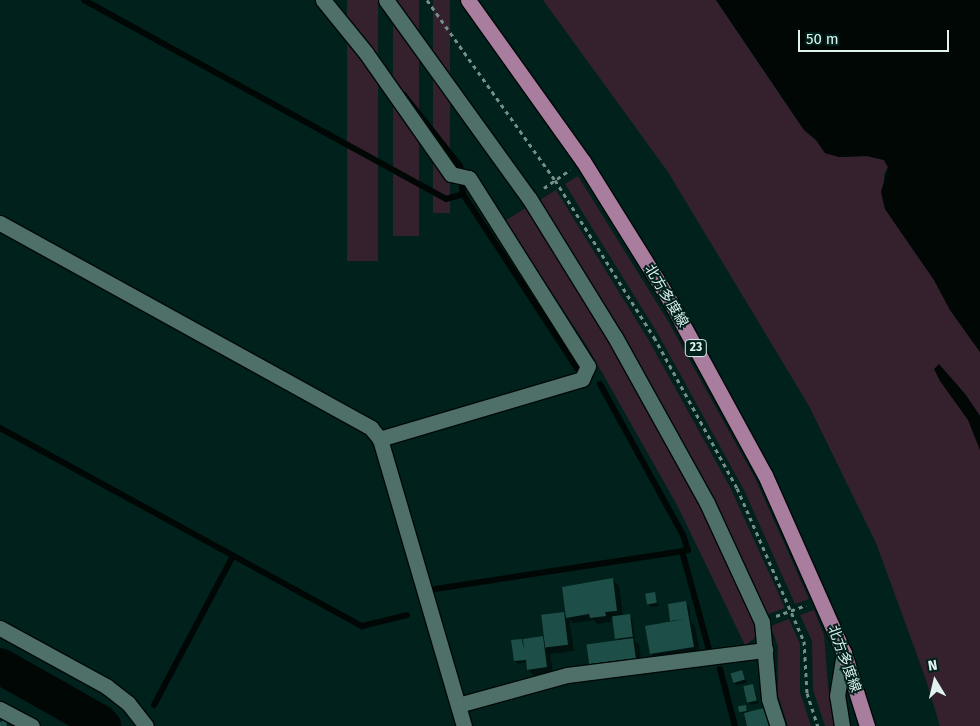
<!DOCTYPE html>
<meta charset="utf-8">
<style>
body{margin:0}
#map{position:relative;width:980px;height:726px;overflow:hidden;background:#00211c;font-family:"Fira Sans","Noto Sans JP",sans-serif}
div>[style]{position:absolute}
.green>*{inset:0;background:#35212d;transform-origin:0 0}
.water>*{inset:0;background:#000705}
.shadow>*{inset:0;background:#0007}
.stream>*{height:6px;margin:-3px;padding:0 3px;transform-origin:3px;border-radius:3px;background:#000705}
.river>*{height:36px;margin:-18px;padding:0 18px;transform-origin:18px;border-radius:18px;background:#000705}
.building>*{inset:0;background:#1d4e47;transform-origin:0 0}
.path>*{height:3px;margin-top:-1.5px;transform-origin:0;background:repeating-linear-gradient(90deg,#768f8b 0 4px,transparent 0 8px)}
.roads{filter:drop-shadow(1px 0 #000906) drop-shadow(-1px 0 #000906) drop-shadow(0 1px #000906) drop-shadow(0 -1px #000906)}
.street>*{height:15px;margin:-7.5px;padding:0 7.5px;transform-origin:7.5px;border-radius:7.5px;background:#4e7069}
.primary>*{height:15px;margin:-7.5px;padding:0 7.5px;transform-origin:7.5px;border-radius:7.5px;background:#a97d9e}
span{translate:-50% -50%;white-space:nowrap;text-align:center;line-height:1.15;-webkit-text-stroke:4px #00211c;paint-order:stroke}
.shield-label span{padding:1px 4px;background:#00211c;border:1px solid;border-radius:4px;-webkit-text-stroke-width:0}
.shield-label{font-size:12px;color:#e1f3ef;font-weight:700}
.street-label{font-size:14px;color:#e1f3ef}
.north{position:absolute;left:910px;top:656px;width:50px;height:50px;-webkit-text-stroke:4px #00211c;paint-order:stroke;rotate:351deg;font-size:14px;font-weight:700;line-height:20px;text-align:center;color:#e1f3ef}
.north::after{content:'';display:block;margin:auto;width:18px;height:22px;background:#e1f3ef;clip-path:polygon(50% 0,100% 100%,50% 72%,0 100%)}
.scale{position:absolute;left:798px;top:30px;width:151px;height:22px;box-sizing:border-box;border:2px solid #e1f3ef;border-top:0;padding-left:6px;font-size:15px;line-height:18px;white-space:nowrap;color:#e1f3ef;-webkit-text-stroke:4px #00211c;paint-order:stroke}
</style>
<div id="map">
<div class="green">
<i style="left:347px;top:0;width:31px;height:261px"></i>
<i style="left:393px;top:0;width:26px;height:236px"></i>
<i style="left:433px;top:0;width:17px;height:213px"></i>
<i style="clip-path:polygon(543px 0,716px 0,804px 130px,816px 140px,825px 153px,839px 157px,867px 156px,884px 160px,888px 167px,884px 174px,885px 209px,934px 280px,950px 310px,980px 352px,980px 416px,956px 383px,980px 450px,980px 726px,940px 726px,925px 677px,876px 543px,809px 406px,668px 172px)"></i>
<i style="clip-path:polygon(578px 176px,668px 321px,756px 480px,809px 599px,795px 604px,744px 490px,658px 334px,565px 184px)"></i>
<i style="clip-path:polygon(556px 190px,648px 339px,730px 487px,785px 608px,766px 615px,538px 201px)"></i>
<i style="clip-path:polygon(527px 207px,609px 340px,701px 505px,757px 629px,754px 639px,745px 645px,677px 505px,587px 346px,505px 221px)"></i>
<i style="clip-path:polygon(814px 610px,824px 635px,828px 686px,835px 726px,825px 726px,813px 690px,812px 641px,800px 615px)"></i>
<i style="clip-path:polygon(789px 619px,800px 644px,800px 692px,811px 726px,788px 726px,778px 695px,778px 647px,771px 626px)"></i>
</div>
<div class="water">
<i style="clip-path:polygon(716px 0,980px 0,980px 352px,950px 310px,934px 280px,885px 209px,881px 192px,888px 167px,884px 160px,867px 156px,839px 157px,825px 153px,816px 140px,804px 130px)"></i>
<i style="clip-path:polygon(939px 364px,966px 395px,980px 416px,980px 450px,968px 420px,940px 381px,934px 369px)"></i>
</div>
<div class="shadow">
<i style="clip-path:polygon(612px 579px,619px 586px,623px 617px,629px 616px,632px 619px,635px 639px,633px 639px,639px 645px,642px 665px,597px 671px,619px 641px,617px 639px,614px 618px,611px 618px,611px 622px,597px 624px,594px 620px,573px 623px,569px 619px,574px 651px,550px 654px,553px 673px,535px 676px,528px 670px,527px 662px,518px 664px,515px 661px,522px 640px,525px 643px,525px 640px,545px 637px,563px 613px,567px 617px)"></i>
<i style="clip-path:polygon(654px 593px,659px 606px,651px 607px,649px 604px)"></i>
<i style="clip-path:polygon(686px 603px,689px 606px,691px 622px,695px 626px,700px 653px,657px 660px,651px 654px,674px 622px,671px 620px)"></i>
<i style="clip-path:polygon(742px 671px,747px 683px,736px 685px,734px 683px)"></i>
<i style="clip-path:polygon(753px 685px,759px 703px,751px 705px,748px 702px)"></i>
<i style="clip-path:polygon(746px 706px,749px 713px,764px 709px,770px 726px,749px 726px,746px 714px,740px 712px)"></i>
</div>
<div class="stream">
<i style="left:84px;top:0;width:413px;rotate:28.8deg"></i>
<i style="left:446px;top:199px;width:18px;rotate:-16deg"></i>
<i style="left:404px;top:95px;width:90px;rotate:51.7deg"></i>
<i style="left:460px;top:166px;width:4px;rotate:76deg"></i>
<i style="left:462px;top:187px;width:7px;rotate:82deg"></i>
<i style="left:463px;top:194px;width:208px;rotate:56.8deg"></i>
<i style="left:600px;top:384px;width:172px;rotate:61.2deg"></i>
<i style="left:683px;top:535px;width:16px;rotate:72deg"></i>
<i style="left:688px;top:550px;width:6px;rotate:171deg"></i>
<i style="left:682px;top:551px;width:103px;rotate:74.7deg"></i>
<i style="left:0;top:428px;width:413px;rotate:28.7deg"></i>
<i style="left:362px;top:626px;width:46px;rotate:-13.7deg"></i>
<i style="left:435px;top:589px;width:250px;rotate:-8.7deg"></i>
<i style="left:720px;top:669px;width:59px;rotate:75.3deg"></i>
<i style="left:154px;top:705px;width:169px;rotate:-62.1deg"></i>
</div>
<div class="river">
<i style="left:0;top:666px;width:114px;rotate:29.5deg"></i>
<i style="left:99px;top:722px;width:6px;rotate:45deg"></i>
</div>
<div class="building">
<i style="clip-path:polygon(613px 578px,617px 611px,605px 612px,606px 616px,590px 618px,589px 614px,566px 618px,562px 587px)"></i>
<i style="left:655px;top:592px;width:11px;height:10px;rotate:80deg"></i>
<i style="clip-path:polygon(686px 601px,694px 647px,650px 654px,645px 626px,685px 619px,670px 621px,668px 604px)"></i>
<i style="left:564px;top:612px;width:33px;height:23px;rotate:83deg"></i>
<i style="left:630px;top:614px;width:23px;height:18px;rotate:83deg"></i>
<i style="clip-path:polygon(543px 636px,547px 667px,527px 670px,526px 660px,514px 661px,511px 640px,522px 639px,524px 650px,523px 639px)"></i>
<i style="left:633px;top:638px;width:21px;height:47px;rotate:82deg"></i>
<i style="left:742px;top:670px;width:10px;height:12px;rotate:73deg"></i>
<i style="left:753px;top:684px;width:17px;height:10px;rotate:77deg"></i>
<i style="left:746px;top:705px;width:6px;height:8px;rotate:81deg"></i>
<i style="clip-path:polygon(764px 708px,769px 726px,747px 726px,744px 713px)"></i>
<i style="clip-path:polygon(6px 720px,7px 726px,0 726px,0 722px)"></i>
</div>
<div class="path">
<i style="left:427px;top:0;width:221px;rotate:54.6deg"></i>
<i style="left:555px;top:180px;width:186px;rotate:57.8deg"></i>
<i style="left:654px;top:337px;width:172px;rotate:61.2deg"></i>
<i style="left:737px;top:488px;width:167px;rotate:66.4deg"></i>
<i style="left:804px;top:641px;width:52px;rotate:86.7deg"></i>
<i style="left:807px;top:693px;width:35px;rotate:72deg"></i>
<i style="left:544px;top:188px;width:32px;rotate:-35deg"></i>
<i style="left:776px;top:616px;width:32px;rotate:-20deg"></i>
</div>
<div class="roads">
<div class="street">
<i style="left:323px;top:0;width:68px;rotate:50.9deg"></i>
<i style="left:366px;top:53px;width:148px;rotate:54.9deg"></i>
<i style="left:451px;top:174px;width:18px;rotate:13deg"></i>
<i style="left:469px;top:178px;width:222px;rotate:57.7deg"></i>
<i style="left:588px;top:366px;width:14px;rotate:115deg"></i>
<i style="left:582px;top:379px;width:211px;rotate:163.5deg"></i>
<i style="left:386px;top:0;width:244px;rotate:54.2deg"></i>
<i style="left:529px;top:198px;width:163px;rotate:58.3deg"></i>
<i style="left:615px;top:337px;width:190px;rotate:61deg"></i>
<i style="left:707px;top:503px;width:131px;rotate:65.2deg"></i>
<i style="left:762px;top:622px;width:77px;rotate:84.8deg"></i>
<i style="left:769px;top:699px;width:28px;rotate:72deg"></i>
<i style="left:0;top:223px;width:424px;rotate:28.9deg"></i>
<i style="left:371px;top:428px;width:14px;rotate:51deg"></i>
<i style="left:380px;top:439px;width:299px;rotate:73.7deg"></i>
<i style="left:0;top:628px;width:121px;rotate:28.7deg"></i>
<i style="left:106px;top:686px;width:28px;rotate:38deg"></i>
<i style="left:128px;top:703px;width:29px;rotate:52deg"></i>
<i style="left:458px;top:705px;width:113px;rotate:-15.4deg"></i>
<i style="left:567px;top:675px;width:200px;rotate:-7.2deg"></i>
<i style="left:0;top:709px;width:36px;rotate:28deg"></i>
<i style="left:842px;top:726px;width:30px;rotate:-99deg"></i>
<i style="left:837px;top:696px;width:44px;rotate:-80.8deg"></i>
</div>
<div class="primary">
<i style="left:468px;top:0;width:198px;rotate:54.5deg"></i>
<i style="left:583px;top:161px;width:165px;rotate:58.1deg"></i>
<i style="left:670px;top:301px;width:198px;rotate:61.4deg"></i>
<i style="left:765px;top:475px;width:195px;rotate:66.1deg"></i>
<i style="left:844px;top:653px;width:77px;rotate:72.5deg"></i>
</div>
</div>
<div class="shield-label">
<span style="left:696px;top:348px">23</span>
</div>
<div class="street-label">
<span style="left:666px;top:296px;rotate:59deg">北方多度線</span>
<span style="left:844px;top:659px;rotate:70deg">北方多度線</span>
</div>
<div class="north">N</div>
<div class="scale">50 m</div>
</div>
